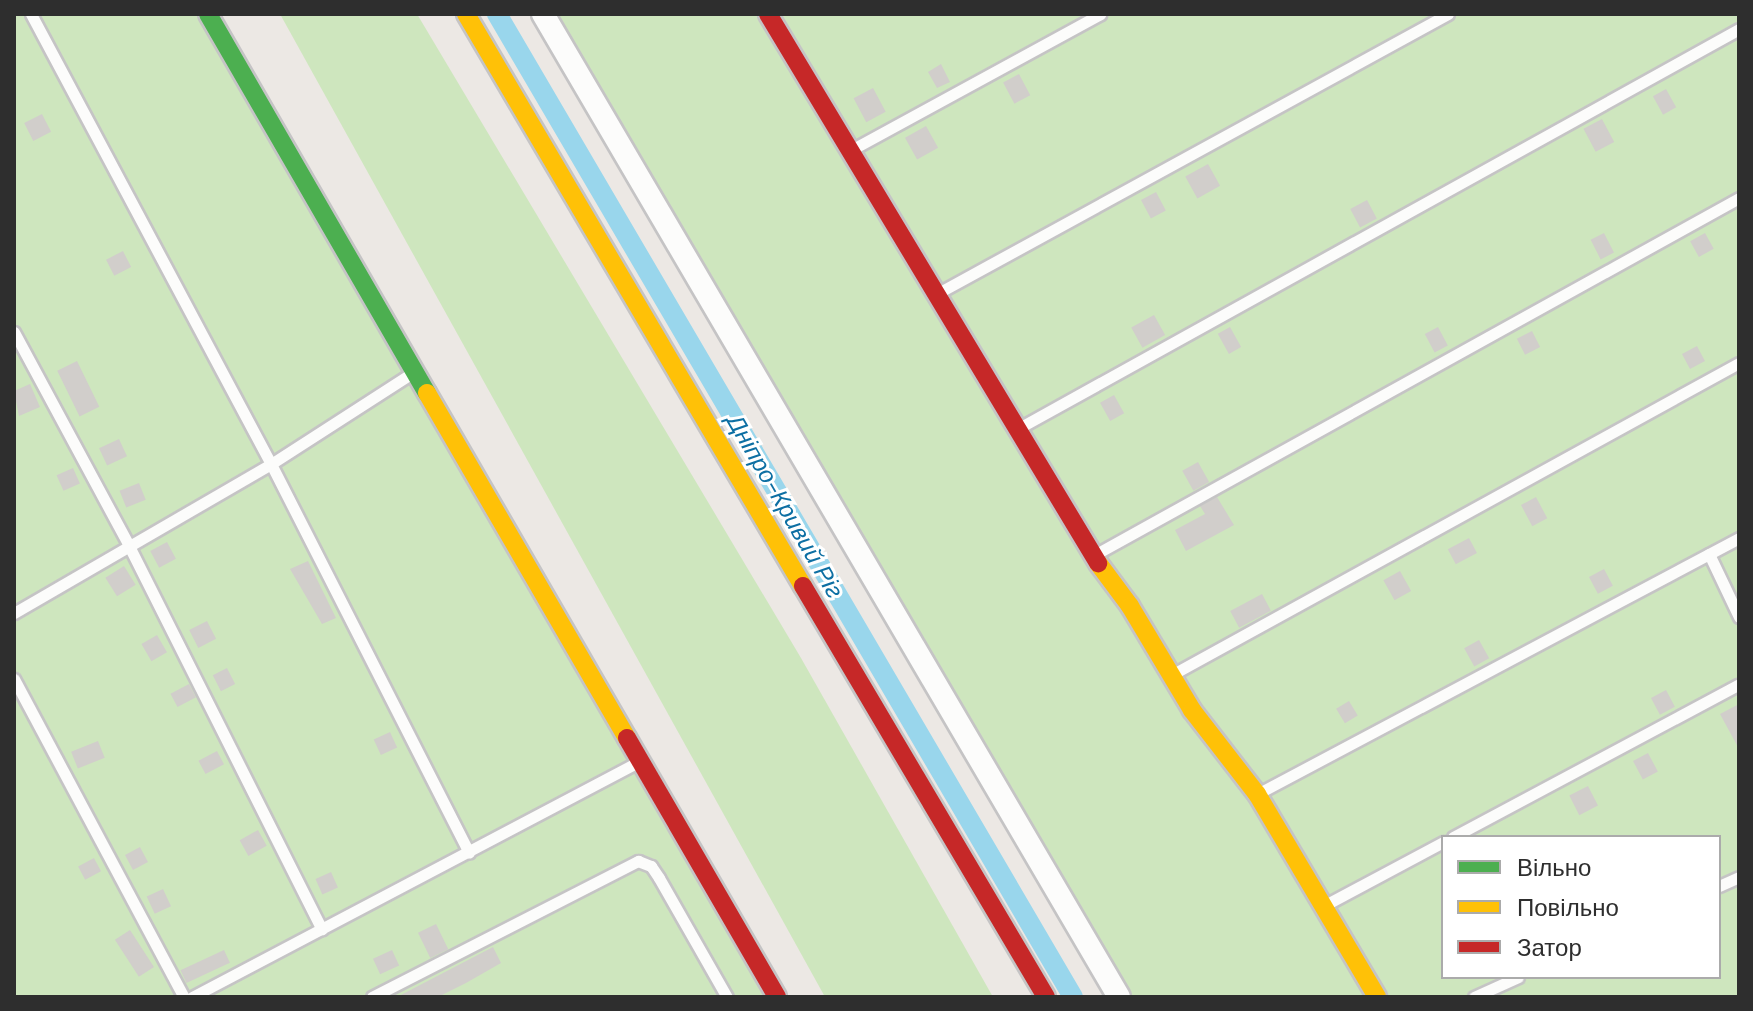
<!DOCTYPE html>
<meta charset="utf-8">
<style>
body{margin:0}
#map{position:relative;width:1753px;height:1011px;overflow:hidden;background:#ece8e4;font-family:"DM Sans",sans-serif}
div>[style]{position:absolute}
.green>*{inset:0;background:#cee6be}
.canal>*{height:20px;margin:-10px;padding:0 10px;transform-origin:10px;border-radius:10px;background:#99d6ec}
.building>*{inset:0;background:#d1cecb;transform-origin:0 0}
.roads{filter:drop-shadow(2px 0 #c5c4c5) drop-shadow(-2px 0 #c5c4c5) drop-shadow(0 2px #c5c4c5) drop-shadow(0 -2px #c5c4c5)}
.lane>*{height:11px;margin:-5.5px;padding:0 5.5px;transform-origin:5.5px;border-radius:5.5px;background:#fcfcfb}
.street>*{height:22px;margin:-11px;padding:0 11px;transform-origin:11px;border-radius:11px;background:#fcfcfb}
.fast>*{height:18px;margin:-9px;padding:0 9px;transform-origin:9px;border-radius:9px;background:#4caf50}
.slow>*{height:18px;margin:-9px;padding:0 9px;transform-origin:9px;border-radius:9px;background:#ffc107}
.jam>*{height:18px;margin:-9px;padding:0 9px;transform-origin:9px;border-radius:9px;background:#c62828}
span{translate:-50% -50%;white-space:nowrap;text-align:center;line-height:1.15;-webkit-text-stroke:6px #fff;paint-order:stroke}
.water-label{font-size:24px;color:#0d6fa3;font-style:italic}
.frame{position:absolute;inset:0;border:16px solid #2e2e2e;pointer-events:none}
.legend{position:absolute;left:1441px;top:835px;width:280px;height:144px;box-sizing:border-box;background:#fff;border:2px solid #ababab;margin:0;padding:10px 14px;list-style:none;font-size:24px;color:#2e2e2e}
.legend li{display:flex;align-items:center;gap:16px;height:40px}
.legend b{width:40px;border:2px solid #ababab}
</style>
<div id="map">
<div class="green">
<i style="clip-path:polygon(14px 14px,208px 14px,777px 997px,14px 997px)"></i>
<i style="clip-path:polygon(280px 14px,417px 14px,801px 658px,993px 997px,825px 997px)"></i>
<i style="clip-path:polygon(evenodd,543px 14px,1739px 14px,1739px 997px,1119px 997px,543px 14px,1443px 837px,1719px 837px,1719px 977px,1443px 977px,1443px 837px)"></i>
</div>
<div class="canal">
<i style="left:497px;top:14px;width:1139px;rotate:59.63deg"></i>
</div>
<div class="building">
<i style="clip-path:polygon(941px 64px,950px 82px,937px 88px,928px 72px)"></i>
<i style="left:1019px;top:74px;width:24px;height:18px;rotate:62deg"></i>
<i style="left:873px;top:88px;width:27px;height:22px;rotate:62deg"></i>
<i style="left:1666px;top:89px;width:21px;height:15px;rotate:61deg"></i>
<i style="left:42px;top:114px;width:20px;height:20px;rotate:63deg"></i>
<i style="left:1602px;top:119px;width:26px;height:21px;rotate:62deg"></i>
<i style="left:926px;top:126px;width:25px;height:24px;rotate:61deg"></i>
<i style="left:1208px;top:164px;width:25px;height:26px;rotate:61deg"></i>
<i style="left:1156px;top:192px;width:21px;height:17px;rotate:62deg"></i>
<i style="left:1367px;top:200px;width:21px;height:19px;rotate:62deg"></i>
<i style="left:1604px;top:233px;width:22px;height:15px;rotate:63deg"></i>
<i style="left:1705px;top:233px;width:18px;height:17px;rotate:61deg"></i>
<i style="left:123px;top:251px;width:18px;height:19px;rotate:63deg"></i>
<i style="left:1154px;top:315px;width:23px;height:26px;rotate:61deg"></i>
<i style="left:1230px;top:327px;width:23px;height:14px;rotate:61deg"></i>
<i style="left:1438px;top:327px;width:21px;height:15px;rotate:62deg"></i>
<i style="left:1532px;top:331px;width:18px;height:17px;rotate:63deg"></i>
<i style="left:1697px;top:346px;width:17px;height:17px;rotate:62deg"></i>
<i style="left:77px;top:361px;width:51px;height:22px;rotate:64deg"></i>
<i style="clip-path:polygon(30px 384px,40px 407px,19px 416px,14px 391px)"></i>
<i style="left:1114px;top:395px;width:21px;height:16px;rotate:61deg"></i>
<i style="left:119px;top:439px;width:19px;height:22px;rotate:65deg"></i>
<i style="left:1198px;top:462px;width:23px;height:18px;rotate:61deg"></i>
<i style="left:73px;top:468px;width:17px;height:18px;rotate:66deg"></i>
<i style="left:139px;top:483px;width:18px;height:21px;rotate:68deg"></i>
<i style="clip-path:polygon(1217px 497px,1234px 525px,1186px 551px,1175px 530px,1205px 514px,1200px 506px)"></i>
<i style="left:1536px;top:497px;width:24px;height:17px;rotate:62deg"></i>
<i style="left:1469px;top:538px;width:17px;height:24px;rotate:62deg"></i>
<i style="left:167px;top:542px;width:19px;height:19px;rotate:62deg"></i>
<i style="clip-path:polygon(308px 561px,336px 618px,322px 624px,290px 569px)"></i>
<i style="left:124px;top:566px;width:22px;height:22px;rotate:58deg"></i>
<i style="left:1604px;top:569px;width:19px;height:17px;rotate:62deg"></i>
<i style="left:1400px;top:571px;width:23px;height:19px;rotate:61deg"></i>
<i style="left:1262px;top:594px;width:19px;height:36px;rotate:62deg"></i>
<i style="left:207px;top:621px;width:20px;height:20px;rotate:63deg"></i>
<i style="left:157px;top:635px;width:20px;height:18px;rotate:60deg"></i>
<i style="left:1479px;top:640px;width:21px;height:17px;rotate:61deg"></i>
<i style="left:227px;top:668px;width:18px;height:16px;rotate:63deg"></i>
<i style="left:189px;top:684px;width:15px;height:21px;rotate:62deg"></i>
<i style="left:1666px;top:690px;width:19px;height:17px;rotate:62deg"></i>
<i style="left:1349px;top:701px;width:17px;height:15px;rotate:59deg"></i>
<i style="clip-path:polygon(1739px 704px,1739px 749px,1720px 714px)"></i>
<i style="left:390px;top:732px;width:17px;height:18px;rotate:65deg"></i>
<i style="left:98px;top:741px;width:18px;height:29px;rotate:68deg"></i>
<i style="left:217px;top:751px;width:15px;height:21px;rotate:62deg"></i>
<i style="left:1648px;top:753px;width:21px;height:17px;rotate:62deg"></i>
<i style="left:1588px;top:786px;width:22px;height:21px;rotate:63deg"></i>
<i style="left:258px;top:830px;width:18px;height:21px;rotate:61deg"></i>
<i style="left:140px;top:847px;width:17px;height:17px;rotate:62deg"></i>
<i style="left:94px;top:858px;width:15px;height:18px;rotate:62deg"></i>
<i style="left:331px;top:872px;width:17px;height:17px;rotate:66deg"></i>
<i style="left:163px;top:889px;width:19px;height:18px;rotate:65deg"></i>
<i style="left:436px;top:924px;width:28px;height:20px;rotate:64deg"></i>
<i style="left:130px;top:930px;width:44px;height:18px;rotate:57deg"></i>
<i style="clip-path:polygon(493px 947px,501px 963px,466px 983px,438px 997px,397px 997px)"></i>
<i style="left:224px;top:950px;width:14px;height:48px;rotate:65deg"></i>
<i style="left:392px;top:950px;width:17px;height:21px;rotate:65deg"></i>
</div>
<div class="roads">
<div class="lane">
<i style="left:31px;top:14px;width:510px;rotate:61.93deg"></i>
<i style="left:271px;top:464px;width:436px;rotate:63deg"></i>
<i style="left:851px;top:150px;width:284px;rotate:-28.6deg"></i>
<i style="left:940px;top:292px;width:579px;rotate:-28.69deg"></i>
<i style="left:14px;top:332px;width:243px;rotate:61.7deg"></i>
<i style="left:129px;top:546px;width:429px;rotate:63.3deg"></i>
<i style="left:1019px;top:428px;width:823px;rotate:-28.99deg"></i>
<i style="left:1096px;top:554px;width:735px;rotate:-28.97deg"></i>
<i style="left:1709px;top:554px;width:70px;rotate:64.5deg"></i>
<i style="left:14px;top:613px;width:297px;rotate:-30.1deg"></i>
<i style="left:271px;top:464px;width:170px;rotate:-32.8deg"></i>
<i style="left:1175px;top:673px;width:644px;rotate:-28.8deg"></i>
<i style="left:14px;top:679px;width:361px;rotate:61.9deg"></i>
<i style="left:1259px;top:793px;width:544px;rotate:-27.98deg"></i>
<i style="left:1453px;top:837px;width:324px;rotate:-28.1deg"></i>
<i style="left:1719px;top:886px;width:22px;rotate:-24deg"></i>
<i style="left:1327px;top:904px;width:132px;rotate:-28.1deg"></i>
<i style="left:192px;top:997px;width:504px;rotate:-27.79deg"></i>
<i style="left:372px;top:997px;width:299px;rotate:-27.1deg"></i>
<i style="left:638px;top:861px;width:14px;rotate:21deg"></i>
<i style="left:651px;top:866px;width:14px;rotate:56deg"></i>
<i style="left:659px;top:878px;width:137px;rotate:60.3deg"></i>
<i style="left:1474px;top:997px;width:48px;rotate:-24.4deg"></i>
</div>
<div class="street">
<i style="left:543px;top:14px;width:1139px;rotate:59.63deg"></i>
</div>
<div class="fast">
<i style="left:208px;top:14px;width:438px;rotate:60deg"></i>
</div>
<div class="slow">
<i style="left:466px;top:14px;width:664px;rotate:59.5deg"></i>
<i style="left:427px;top:393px;width:399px;rotate:59.9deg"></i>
<i style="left:1098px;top:563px;width:54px;rotate:53.3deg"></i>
<i style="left:1130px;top:606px;width:121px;rotate:59.2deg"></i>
<i style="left:1192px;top:710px;width:106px;rotate:52.3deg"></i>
<i style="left:1257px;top:794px;width:236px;rotate:59.4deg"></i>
</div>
<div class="jam">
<i style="left:768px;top:14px;width:641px;rotate:58.99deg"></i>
<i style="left:803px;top:586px;width:477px;rotate:59.4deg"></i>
<i style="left:627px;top:738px;width:299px;rotate:59.9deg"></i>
</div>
</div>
<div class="water-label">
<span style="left:785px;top:506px;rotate:60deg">Дніпро-Кривий Ріг</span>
</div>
<div class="frame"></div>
<ul class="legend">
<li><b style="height:10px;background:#4caf50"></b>Вільно</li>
<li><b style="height:10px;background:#ffc107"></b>Повільно</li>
<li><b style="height:10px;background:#c62828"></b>Затор</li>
</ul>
</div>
